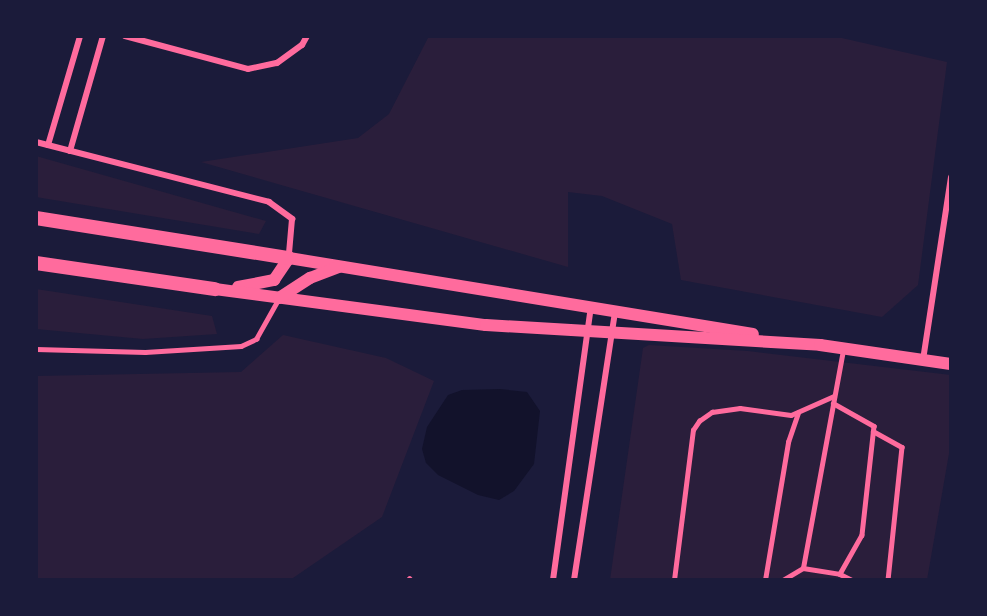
<!DOCTYPE html>
<style>
body{margin:0}
#map{position:relative;width:987px;height:616px;overflow:hidden;background:#1b1b3a;font-family:Figtree,sans-serif}
div>[style]{position:absolute}
.green>*{inset:0;background:#2a1e3b}
.water>*{inset:0;background:#12122b}
.service>*{height:4.5px;margin:-2.25px;padding:0 2.25px;transform-origin:2.25px;border-radius:2.25px;background:#ff6b9d}
.minor>*{height:6px;margin:-3px;padding:0 3px;transform-origin:3px;border-radius:3px;background:#ff6b9d}
.secondary>*{height:12px;margin:-6px;padding:0 6px;transform-origin:6px;border-radius:6px;background:#ff6b9d}
.primary>*{height:14px;margin:-7px;padding:0 7px;transform-origin:7px;border-radius:7px;background:#ff6b9d}
span{translate:-50% -50%;white-space:nowrap;text-align:center;line-height:1.15;-webkit-text-stroke:5px #1b1b3a;paint-order:stroke}
.frame{position:absolute;inset:0;border:38px solid #1b1b3a;pointer-events:none}
</style>
<div id="map">
<div class="green">
<i style="clip-path:polygon(429px 36px,833px 36px,947px 62px,918px 285px,882px 317px,681px 280px,672px 224px,602px 196px,568px 192px,568px 267px,201px 162px,358px 138px,389px 114px)"></i>
<i style="clip-path:polygon(36px 156px,266px 221px,259px 234px,36px 197px)"></i>
<i style="clip-path:polygon(36px 289px,212px 316px,217px 334px,143px 339px,36px 329px)"></i>
<i style="clip-path:polygon(283px 335px,386px 358px,434px 381px,382px 517px,290px 580px,36px 580px,36px 376px,241px 372px)"></i>
<i style="clip-path:polygon(649px 345px,748px 351px,951px 375px,951px 442px,927px 580px,610px 580px,643px 348px)"></i>
</div>
<div class="water">
<i style="clip-path:polygon(500px 389px,527px 392px,540px 411px,534px 464px,514px 491px,499px 500px,478px 495px,438px 475px,426px 463px,422px 449px,427px 427px,448px 395px,462px 390px)"></i>
</div>
<div class="service">
<i style="left:36px;top:349px;width:109px;rotate:1.6deg"></i>
<i style="left:145px;top:352px;width:96px;rotate:-3.6deg"></i>
<i style="left:241px;top:346px;width:17px;rotate:-25deg"></i>
<i style="left:256px;top:339px;width:47px;rotate:-60.7deg"></i>
<i style="left:833px;top:403px;width:47px;rotate:29.3deg"></i>
<i style="left:874px;top:426px;width:110px;rotate:96.3deg"></i>
<i style="left:862px;top:535px;width:45px;rotate:119.4deg"></i>
<i style="left:873px;top:431px;width:33px;rotate:29deg"></i>
<i style="left:902px;top:447px;width:134px;rotate:96deg"></i>
<i style="left:803px;top:568px;width:221px;rotate:-79.6deg"></i>
<i style="left:674px;top:580px;width:151px;rotate:-82.8deg"></i>
<i style="left:693px;top:430px;width:11px;rotate:-56deg"></i>
<i style="left:699px;top:421px;width:16px;rotate:-35deg"></i>
<i style="left:712px;top:412px;width:28px;rotate:-8deg"></i>
<i style="left:740px;top:408px;width:51px;rotate:7.8deg"></i>
<i style="left:791px;top:415px;width:47px;rotate:-23.8deg"></i>
<i style="left:765px;top:580px;width:140px;rotate:-80.5deg"></i>
<i style="left:788px;top:442px;width:31px;rotate:-71deg"></i>
<i style="left:783px;top:580px;width:23px;rotate:-31deg"></i>
<i style="left:803px;top:568px;width:37px;rotate:9deg"></i>
<i style="left:840px;top:574px;width:13px;rotate:27deg"></i>
</div>
<div class="minor">
<i style="left:125px;top:36px;width:127px;rotate:15deg"></i>
<i style="left:248px;top:69px;width:30px;rotate:-12deg"></i>
<i style="left:277px;top:63px;width:31px;rotate:-36deg"></i>
<i style="left:302px;top:45px;width:10px;rotate:-61deg"></i>
<i style="left:36px;top:142px;width:241px;rotate:14.4deg"></i>
<i style="left:269px;top:202px;width:29px;rotate:36deg"></i>
<i style="left:292px;top:219px;width:38px;rotate:95deg"></i>
<i style="left:48px;top:145px;width:114px;rotate:-73.6deg"></i>
<i style="left:70px;top:151px;width:120px;rotate:-74deg"></i>
<i style="left:923px;top:360px;width:185px;rotate:-81.3deg"></i>
<i style="left:409px;top:580px;width:1px;rotate:-45deg"></i>
<i style="left:553px;top:580px;width:276px;rotate:-82.1deg"></i>
<i style="left:574px;top:580px;width:272px;rotate:-81.3deg"></i>
</div>
<div class="secondary">
<i style="left:238px;top:287px;width:37px;rotate:-11deg"></i>
<i style="left:274px;top:280px;width:27px;rotate:-56deg"></i>
<i style="left:289px;top:258px;width:470px;rotate:9.3deg"></i>
<i style="left:215px;top:289px;width:273px;rotate:7.6deg"></i>
<i style="left:486px;top:325px;width:335px;rotate:3.4deg"></i>
<i style="left:820px;top:345px;width:132px;rotate:8.3deg"></i>
<i style="left:279px;top:298px;width:37px;rotate:-33deg"></i>
<i style="left:310px;top:278px;width:31px;rotate:-21deg"></i>
</div>
<div class="primary">
<i style="left:36px;top:218px;width:256px;rotate:9deg"></i>
<i style="left:36px;top:263px;width:181px;rotate:8.3deg"></i>
</div>
<div class="frame"></div>
</div>
